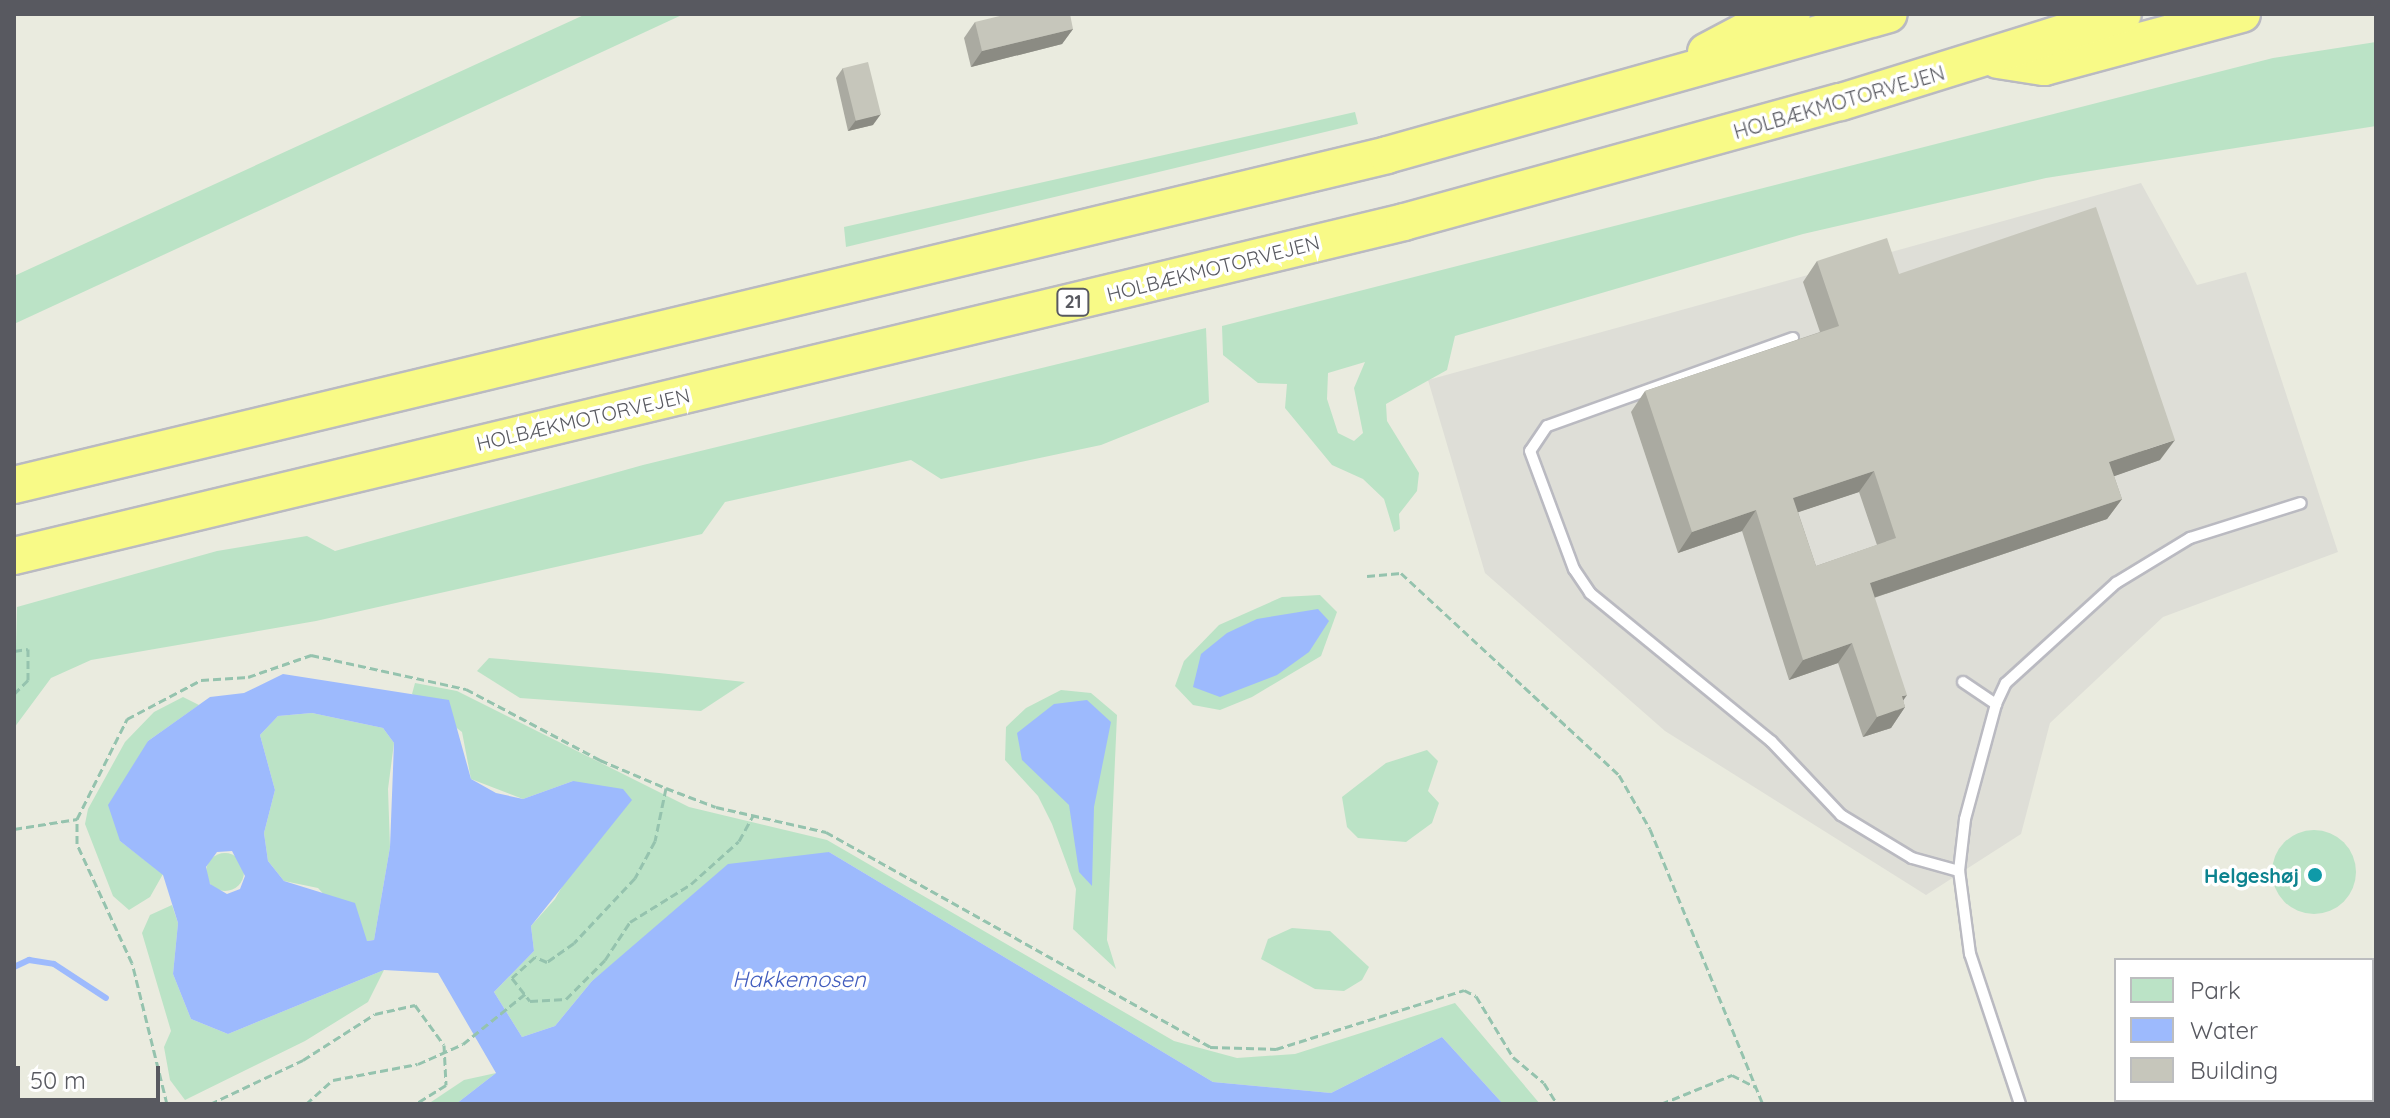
<!DOCTYPE html>
<meta charset="utf-8">
<style>
body{margin:0}
#map{position:relative;width:2390px;height:1118px;overflow:hidden;background:#eaebdf;font-family:Quicksand,sans-serif}
div>[style]{position:absolute}
.industrial>*{inset:0;background:#deded7}
.green>*{inset:0;background:#bbe3c6}
.round{border-radius:50%}
.water>*{inset:0;background:#9dbafd}
.stream>*{height:6px;margin:-3px;padding:0 3px;transform-origin:3px;border-radius:3px;background:#9dbafd}
.path>*{height:3px;margin-top:-1.5px;transform-origin:0;background:repeating-linear-gradient(90deg,#95c3ae 0 8px,transparent 0 12px)}
.roads{filter:drop-shadow(2px 0 #babac1) drop-shadow(-2px 0 #babac1) drop-shadow(0 2px #babac1) drop-shadow(0 -2px #babac1)}
.service>*{height:10px;margin:-5px;padding:0 5px;transform-origin:5px;border-radius:5px;background:#fff}
.motorway>*{height:36px;margin:-18px;padding:0 18px;transform-origin:18px;border-radius:18px;background:#f8fa87}
.wall>*{inset:0;background:#aaaaa1}
.shaded-wall>*{inset:0;background:#8b8b83}
.building>*{inset:0;background:#c6c6bb;transform-origin:0 0}
.dots>*{width:22px;height:22px;translate:-50% -50%;box-sizing:border-box;border:4px solid #fff;border-radius:50%}
span{translate:-50% -50%;white-space:nowrap;text-align:center;line-height:1.15;-webkit-text-stroke:7px #fff;paint-order:stroke}
.shield-label span{padding:2px 6px;background:#fff;border:2px solid;border-radius:6px;-webkit-text-stroke-width:0}
.shield-label{font-size:18px;color:#585960;font-weight:700}
.street-label{font-size:20px;color:#585960}
.culture-label{font-size:20px;color:#0d838f;font-weight:700}
.right{translate:-100% -50%;text-align:right}
.water-label{font-size:22px;color:#425dbe;font-style:italic}
.frame{position:absolute;inset:0;border:16px solid #585960;pointer-events:none}
.legend{position:absolute;left:2114px;top:958px;width:260px;height:144px;box-sizing:border-box;background:#fff;border:2px solid #bcbdbf;margin:0;padding:10px 14px;list-style:none;font-size:24px;color:#585960}
.legend li{display:flex;align-items:center;gap:16px;height:40px}
.legend b{width:40px;border:2px solid #bcbdbf}
.scale{position:absolute;left:16px;top:1066px;width:144px;height:36px;box-sizing:border-box;border:4px solid #585960;border-top:0;padding-left:10px;font-size:24px;line-height:28px;white-space:nowrap;color:#585960;-webkit-text-stroke:6px #fff;paint-order:stroke}
</style>
<div id="map">
<div class="industrial">
<i style="clip-path:polygon(2141px 183px,2197px 285px,2246px 272px,2338px 552px,2163px 617px,2050px 723px,2021px 834px,1926px 895px,1665px 731px,1485px 573px,1428px 380px)"></i>
</div>
<div class="green">
<i style="clip-path:polygon(586px 14px,684px 14px,14px 324px,14px 276px)"></i>
<i style="clip-path:polygon(evenodd,2376px 42px,2376px 126px,2046px 178px,1803px 234px,1455px 336px,1447px 370px,1386px 404px,1387px 421px,1419px 473px,1417px 491px,1399px 514px,1400px 529px,1394px 532px,1384px 499px,1363px 479px,1332px 465px,1285px 408px,1287px 384px,1258px 383px,1223px 355px,1222px 326px,2273px 58px,2376px 42px,1365px 362px,1354px 388px,1363px 433px,1354px 441px,1338px 433px,1327px 399px,1328px 373px,1365px 362px)"></i>
<i style="clip-path:polygon(1355px 112px,1358px 124px,846px 247px,844px 227px)"></i>
<i style="clip-path:polygon(1206px 328px,1209px 402px,1101px 445px,941px 479px,911px 460px,725px 502px,702px 534px,316px 621px,91px 660px,51px 678px,14px 728px,17px 607px,217px 551px,307px 536px,335px 551px,643px 465px)"></i>
<i style="clip-path:polygon(1320px 595px,1337px 612px,1321px 656px,1252px 697px,1220px 710px,1193px 705px,1175px 686px,1184px 661px,1219px 625px,1282px 597px)"></i>
<i style="clip-path:polygon(489px 658px,659px 673px,745px 682px,701px 711px,520px 698px,477px 671px)"></i>
<i style="clip-path:polygon(415px 683px,457px 691px,689px 807px,827px 840px,1174px 1041px,1237px 1058px,1295px 1054px,1455px 1003px,1540px 1104px,1503px 1104px,1442px 1037px,1331px 1093px,1213px 1082px,829px 852px,658px 927px,592px 981px,555px 1026px,522px 1037px,494px 992px,534px 951px,531px 926px,555px 899px,574px 866px,573px 781px,523px 799px,471px 779px,462px 732px,412px 694px)"></i>
<i style="clip-path:polygon(1061px 690px,1091px 693px,1117px 715px,1107px 940px,1116px 969px,1073px 929px,1076px 889px,1052px 824px,1038px 796px,1005px 760px,1006px 727px,1026px 708px)"></i>
<i style="clip-path:polygon(183px 697px,199px 705px,148px 741px,120px 841px,163px 874px,150px 897px,129px 910px,113px 896px,85px 824px,88px 809px,125px 742px,154px 712px)"></i>
<i style="clip-path:polygon(312px 713px,383px 728px,394px 743px,388px 789px,390px 847px,374px 940px,367px 941px,318px 888px,284px 881px,268px 861px,264px 833px,275px 790px,260px 735px,278px 716px)"></i>
<i style="clip-path:polygon(1427px 750px,1438px 761px,1428px 791px,1439px 803px,1432px 823px,1406px 842px,1358px 838px,1347px 827px,1342px 797px,1386px 763px)"></i>
<i class="round" style="left:2272px;top:830px;width:84px;height:84px"></i>
<i class="round" style="left:206px;top:853px;width:38px;height:38px"></i>
<i style="clip-path:polygon(172px 905px,178px 923px,173px 974px,191px 1019px,228px 1034px,384px 970px,368px 1002px,305px 1041px,185px 1100px,170px 1080px,164px 1047px,171px 1031px,142px 933px,150px 915px)"></i>
<i style="clip-path:polygon(1292px 928px,1330px 931px,1369px 967px,1362px 980px,1344px 991px,1315px 989px,1261px 959px,1268px 939px)"></i>
<i style="clip-path:polygon(496px 1073px,456px 1104px,428px 1104px,464px 1080px)"></i>
</div>
<div class="water">
<i style="clip-path:polygon(1318px 609px,1329px 621px,1309px 652px,1277px 675px,1220px 697px,1193px 687px,1201px 654px,1227px 633px,1257px 619px)"></i>
<i style="clip-path:polygon(evenodd,283px 674px,449px 700px,471px 779px,496px 793px,523px 799px,573px 781px,623px 789px,632px 800px,531px 926px,534px 951px,494px 992px,522px 1037px,555px 1026px,592px 981px,728px 864px,829px 852px,1213px 1082px,1331px 1093px,1442px 1037px,1503px 1104px,456px 1104px,496px 1073px,438px 973px,384px 970px,228px 1034px,191px 1019px,173px 974px,178px 923px,163px 875px,120px 841px,108px 805px,148px 741px,210px 697px,244px 693px,283px 674px,312px 713px,383px 728px,394px 743px,390px 847px,374px 940px,367px 941px,355px 903px,284px 881px,268px 861px,264px 833px,275px 790px,260px 735px,278px 716px,312px 713px,283px 674px,232px 851px,245px 876px,240px 889px,227px 894px,210px 884px,206px 867px,217px 852px,232px 851px)"></i>
<i style="clip-path:polygon(1087px 700px,1111px 722px,1094px 807px,1092px 886px,1079px 872px,1069px 805px,1022px 760px,1017px 733px,1054px 704px)"></i>
</div>
<div class="stream">
<i style="left:14px;top:967px;width:17px;rotate:-25deg"></i>
<i style="left:29px;top:960px;width:25px;rotate:9deg"></i>
<i style="left:54px;top:964px;width:62px;rotate:33.2deg"></i>
</div>
<div class="path">
<i style="left:1367px;top:576px;width:34px;rotate:-5deg"></i>
<i style="left:1401px;top:573px;width:297px;rotate:42.8deg"></i>
<i style="left:1619px;top:775px;width:62px;rotate:60.1deg"></i>
<i style="left:1650px;top:829px;width:297px;rotate:67.7deg"></i>
<i style="left:14px;top:651px;width:14px;rotate:-8deg"></i>
<i style="left:28px;top:649px;width:31px;rotate:90deg"></i>
<i style="left:28px;top:680px;width:20px;rotate:135deg"></i>
<i style="left:666px;top:788px;width:54px;rotate:101.7deg"></i>
<i style="left:655px;top:841px;width:42px;rotate:118.4deg"></i>
<i style="left:635px;top:878px;width:89px;rotate:133.2deg"></i>
<i style="left:574px;top:943px;width:33px;rotate:145deg"></i>
<i style="left:547px;top:962px;width:13px;rotate:-157deg"></i>
<i style="left:535px;top:957px;width:31px;rotate:138deg"></i>
<i style="left:512px;top:978px;width:29px;rotate:52deg"></i>
<i style="left:530px;top:1001px;width:36px;rotate:-3deg"></i>
<i style="left:566px;top:999px;width:55px;rotate:-45deg"></i>
<i style="left:605px;top:960px;width:45px;rotate:-56.7deg"></i>
<i style="left:630px;top:922px;width:72px;rotate:-31.9deg"></i>
<i style="left:691px;top:884px;width:64px;rotate:-41.9deg"></i>
<i style="left:739px;top:841px;width:29px;rotate:-61deg"></i>
<i style="left:14px;top:829px;width:64px;rotate:-9deg"></i>
<i style="left:167px;top:1104px;width:145px;rotate:-103.9deg"></i>
<i style="left:132px;top:963px;width:131px;rotate:-114.8deg"></i>
<i style="left:77px;top:844px;width:25px;rotate:-90deg"></i>
<i style="left:77px;top:819px;width:112px;rotate:-63.4deg"></i>
<i style="left:127px;top:719px;width:84px;rotate:-27.8deg"></i>
<i style="left:201px;top:680px;width:47px;rotate:-3.7deg"></i>
<i style="left:248px;top:677px;width:67px;rotate:-19.2deg"></i>
<i style="left:311px;top:655px;width:159px;rotate:12.4deg"></i>
<i style="left:466px;top:689px;width:152px;rotate:27.9deg"></i>
<i style="left:600px;top:760px;width:72px;rotate:23deg"></i>
<i style="left:666px;top:788px;width:53px;rotate:20.8deg"></i>
<i style="left:716px;top:807px;width:113px;rotate:12.8deg"></i>
<i style="left:826px;top:832px;width:440px;rotate:29.2deg"></i>
<i style="left:1210px;top:1047px;width:66px;rotate:1.7deg"></i>
<i style="left:1276px;top:1049px;width:197px;rotate:-17.4deg"></i>
<i style="left:1464px;top:990px;width:13px;rotate:27deg"></i>
<i style="left:1476px;top:996px;width:71px;rotate:58.8deg"></i>
<i style="left:1513px;top:1057px;width:40px;rotate:40deg"></i>
<i style="left:1544px;top:1083px;width:25px;rotate:58deg"></i>
<i style="left:210px;top:1104px;width:103px;rotate:-25.3deg"></i>
<i style="left:303px;top:1060px;width:85px;rotate:-32.6deg"></i>
<i style="left:375px;top:1014px;width:41px;rotate:-12.7deg"></i>
<i style="left:415px;top:1005px;width:49px;rotate:54.1deg"></i>
<i style="left:444px;top:1045px;width:40px;rotate:87.1deg"></i>
<i style="left:446px;top:1085px;width:36px;rotate:148deg"></i>
<i style="left:306px;top:1104px;width:36px;rotate:-42deg"></i>
<i style="left:333px;top:1080px;width:86px;rotate:-10.7deg"></i>
<i style="left:418px;top:1064px;width:49px;rotate:-24deg"></i>
<i style="left:463px;top:1044px;width:80px;rotate:-38.9deg"></i>
<i style="left:1661px;top:1104px;width:77px;rotate:-22.2deg"></i>
<i style="left:1732px;top:1075px;width:27px;rotate:27deg"></i>
</div>
<div class="roads">
<div class="service">
<i style="left:1793px;top:338px;width:261px;rotate:160.3deg"></i>
<i style="left:1547px;top:426px;width:30px;rotate:124deg"></i>
<i style="left:1530px;top:451px;width:126px;rotate:69.6deg"></i>
<i style="left:1574px;top:569px;width:29px;rotate:56deg"></i>
<i style="left:1590px;top:593px;width:234px;rotate:39.3deg"></i>
<i style="left:1771px;top:741px;width:102px;rotate:46.6deg"></i>
<i style="left:1841px;top:815px;width:83px;rotate:31.2deg"></i>
<i style="left:1912px;top:858px;width:49px;rotate:15.5deg"></i>
<i style="left:1963px;top:682px;width:40px;rotate:34deg"></i>
<i style="left:2020px;top:1104px;width:158px;rotate:-108.4deg"></i>
<i style="left:1970px;top:954px;width:84px;rotate:-97.5deg"></i>
<i style="left:1959px;top:871px;width:52px;rotate:-83.4deg"></i>
<i style="left:1965px;top:819px;width:119px;rotate:-74.9deg"></i>
<i style="left:1996px;top:704px;width:23px;rotate:-65deg"></i>
<i style="left:2006px;top:683px;width:149px;rotate:-42.3deg"></i>
<i style="left:2116px;top:583px;width:87px;rotate:-31.3deg"></i>
<i style="left:2190px;top:538px;width:116px;rotate:-17.5deg"></i>
</div>
<div class="motorway">
<i style="left:1706px;top:52px;width:53px;rotate:-28deg"></i>
<i style="left:1753px;top:27px;width:41px;rotate:-18.4deg"></i>
<i style="left:1998px;top:60px;width:47px;rotate:8.7deg"></i>
<i style="left:2044px;top:67px;width:205px;rotate:-15deg"></i>
<i style="left:14px;top:485px;width:1412px;rotate:-13.51deg"></i>
<i style="left:1387px;top:155px;width:521px;rotate:-15.69deg"></i>
<i style="left:14px;top:556px;width:1430px;rotate:-13.51deg"></i>
<i style="left:1404px;top:222px;width:453px;rotate:-15.4deg"></i>
<i style="left:1841px;top:102px;width:295px;rotate:-17.3deg"></i>
</div>
</div>
<div class="wall">
<i style="clip-path:polygon(975px 22px,1073px 29px,1062px 44px,971px 67px,964px 38px)"></i>
<i style="clip-path:polygon(843px 68px,873px 125px,848px 131px,836px 78px)"></i>
<i style="clip-path:polygon(evenodd,1817px 261px,1899px 274px,2160px 460px,2114px 476px,2122px 499px,2107px 519px,1874px 598px,1905px 707px,1891px 728px,1863px 737px,1838px 663px,1789px 680px,1742px 531px,1678px 553px,1631px 412px,1645px 391px,1820px 332px,1803px 282px,1817px 261px,1859px 492px,1877px 545px,1816px 566px,1798px 512px,1859px 492px)"></i>
</div>
<div class="shaded-wall">
<i style="clip-path:polygon(1073px 29px,1062px 44px,971px 67px,982px 51px)"></i>
<i style="clip-path:polygon(881px 114px,873px 125px,848px 131px,856px 120px)"></i>
<i style="clip-path:polygon(2175px 440px,2160px 460px,2095px 483px,2109px 462px)"></i>
<i style="clip-path:polygon(1874px 471px,1859px 492px,1778px 519px,1793px 498px)"></i>
<i style="clip-path:polygon(2122px 499px,2107px 519px,1855px 604px,1870px 583px)"></i>
<i style="clip-path:polygon(1756px 510px,1742px 531px,1678px 553px,1692px 532px)"></i>
<i style="clip-path:polygon(1852px 643px,1838px 663px,1789px 680px,1803px 660px)"></i>
<i style="clip-path:polygon(1907px 695px,1896px 711px,1905px 707px,1891px 728px,1863px 737px,1877px 717px,1902px 696px)"></i>
</div>
<div class="building">
<i style="clip-path:polygon(1008px 14px,1070px 14px,1073px 29px,982px 51px,975px 22px)"></i>
<i style="left:868px;top:62px;width:54px;height:26px;rotate:76deg"></i>
<i style="clip-path:polygon(evenodd,2096px 207px,2175px 440px,2109px 462px,2122px 499px,1870px 583px,1907px 695px,1902px 696px,1905px 707px,1877px 717px,1852px 643px,1803px 660px,1756px 510px,1692px 532px,1645px 391px,1839px 326px,1817px 261px,1887px 238px,1899px 274px,2096px 207px,1874px 471px,1896px 538px,1816px 566px,1793px 498px,1874px 471px)"></i>
</div>
<div class="dots">
<i style="left:2315px;top:875px;background:#0f9aa8"></i>
</div>
<div class="shield-label">
<span style="left:1073px;top:302px">21</span>
</div>
<div class="street-label">
<span style="left:1839px;top:102px;rotate:-16deg">HOLBÆKMOTORVEJEN</span>
<span style="left:1213px;top:268px;rotate:-14deg">HOLBÆKMOTORVEJEN</span>
<span style="left:583px;top:419px;rotate:-13deg">HOLBÆKMOTORVEJEN</span>
</div>
<div class="culture-label">
<span class="right" style="left:2299px;top:875px">Helgeshøj</span>
</div>
<div class="water-label">
<span style="left:799px;top:980px">Hakkemosen</span>
</div>
<div class="frame"></div>
<ul class="legend">
<li><b style="height:22px;background:#bbe3c6"></b>Park</li>
<li><b style="height:22px;background:#9dbafd"></b>Water</li>
<li><b style="height:22px;background:#c6c6bb"></b>Building</li>
</ul>
<div class="scale">50 m</div>
</div>
